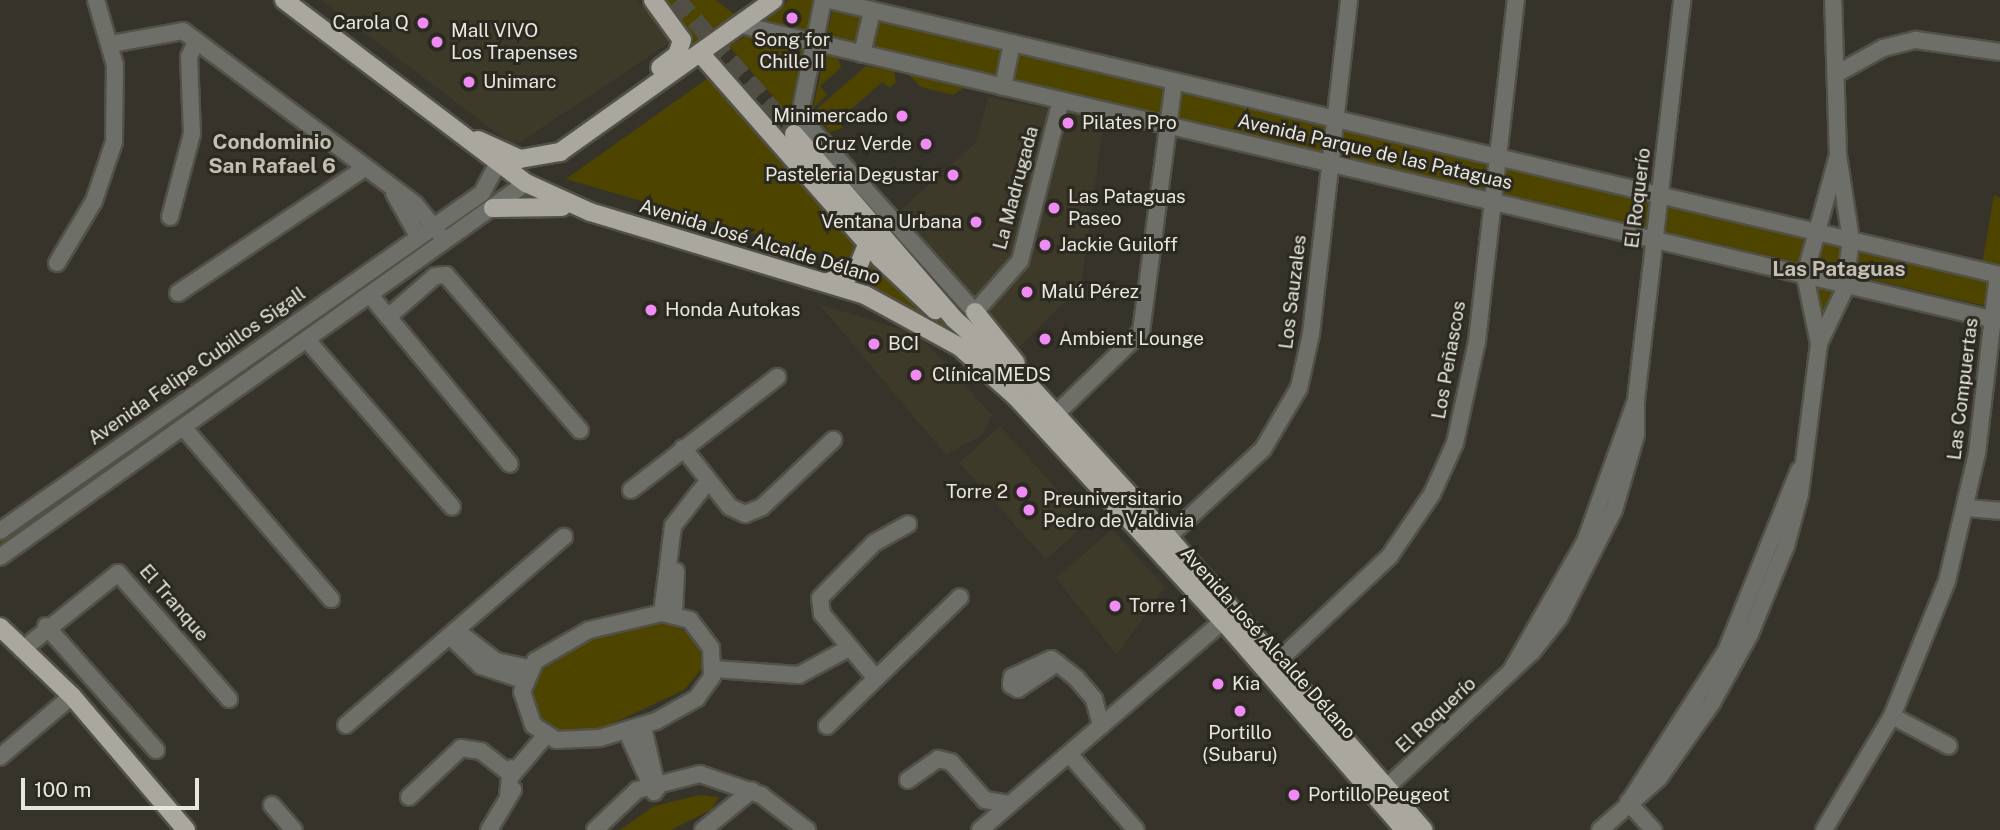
<!DOCTYPE html>
<meta charset="utf-8">
<style>
body{margin:0}
#map{position:relative;width:2000px;height:830px;overflow:hidden;background:#36342a;font-family:"Public Sans",sans-serif}
div>[style]{position:absolute}
.built>*{inset:0;background:#3d3a29;transform-origin:0 0}
.green>*{inset:0;background:#4d4400;transform-origin:0 0}
.major-tunnel>*{height:18px;margin-top:-9px;transform-origin:0;background:repeating-linear-gradient(90deg,#514f45 0 18px,transparent 0 27px)}
.roads{filter:drop-shadow(2px 0 #525147) drop-shadow(-2px 0 #525147) drop-shadow(0 2px #525147) drop-shadow(0 -2px #525147)}
.minor>*{height:16px;margin:-8px;padding:0 8px;transform-origin:8px;border-radius:8px;background:#6f6f69}
.major>*{height:18px;margin:-9px;padding:0 9px;transform-origin:9px;border-radius:9px;background:#aaa89e}
.dots>*{width:19px;height:19px;translate:-50% -50%;box-sizing:border-box;border:4px solid #2c2a20;border-radius:50%}
span{translate:-50% -50%;white-space:nowrap;text-align:center;line-height:1.15;-webkit-text-stroke:6px #2c2a20;paint-order:stroke}
.poi-label{font-size:19px;color:#e7e7e0}
.right{translate:-100% -50%;text-align:right}
.left{translate:0 -50%;text-align:left}
.street-label{font-size:19px;color:#e7e7e0}
.neighbourhood-label{font-size:21px;color:#c2c0b3;font-weight:700}
.scale{position:absolute;left:21px;top:778px;width:178px;height:32px;box-sizing:border-box;border:4px solid #e7e7e0;border-top:0;padding-left:9px;font-size:21px;line-height:24px;white-space:nowrap;color:#e7e7e0;-webkit-text-stroke:5px #2c2a20;paint-order:stroke}
</style>
<div id="map">
<div class="built">
<i style="clip-path:polygon(321px 0,637px 0,675px 39px,514px 146px)"></i>
<i style="clip-path:polygon(988px 97px,1104px 120px,1081px 286px,1019px 347px,900px 211px,976px 142px)"></i>
<i style="clip-path:polygon(819px 304px,919px 335px,992px 415px,982px 435px,946px 455px)"></i>
<i style="left:1000px;top:426px;width:130px;height:55px;rotate:48deg"></i>
<i style="clip-path:polygon(1112px 529px,1165px 587px,1117px 655px,1056px 578px)"></i>
</div>
<div class="green">
<i style="clip-path:polygon(663px 0,715px 0,737px 16px,687px 49px,686px 34px)"></i>
<i style="clip-path:polygon(789px 0,814px 0,807px 32px,764px 22px)"></i>
<i style="left:833px;top:8px;width:1188px;height:31px;rotate:13deg"></i>
<i style="clip-path:polygon(748px 35px,805px 49px,795px 122px,729px 46px)"></i>
<i style="clip-path:polygon(825px 53px,837px 55px,841px 68px,820px 86px,827px 95px,813px 108px)"></i>
<i style="clip-path:polygon(866px 66px,894px 71px,896px 82px,890px 88px,882px 82px,839px 120px,843px 128px,830px 132px,813px 112px)"></i>
<i style="clip-path:polygon(908px 74px,964px 88px,953px 95px,921px 87px)"></i>
<i style="clip-path:polygon(708px 78px,854px 243px,854px 263px,566px 179px)"></i>
<i style="clip-path:polygon(499px 188px,449px 228px,0 549px,0 539px)"></i>
<i style="clip-path:polygon(1994px 195px,2000px 198px,2000px 268px,1982px 264px)"></i>
<i style="clip-path:polygon(871px 257px,1037px 404px,1109px 480px,959px 335px,860px 280px)"></i>
<i style="clip-path:polygon(1813px 284px,1837px 290px,1822px 320px)"></i>
<i style="clip-path:polygon(661px 620px,691px 634px,700px 648px,703px 667px,684px 690px,605px 727px,570px 736px,542px 728px,530px 703px,531px 680px,545px 662px,594px 637px)"></i>
<i style="clip-path:polygon(700px 795px,719px 797px,712px 809px,671px 830px,620px 830px,654px 806px)"></i>
</div>
<div class="major-tunnel">
<i style="left:677px;top:0;width:178px;rotate:48.9deg"></i>
</div>
<div class="roads">
<div class="minor">
<i style="left:823px;top:0;width:106px;rotate:101.4deg"></i>
<i style="left:802px;top:104px;width:18px;rotate:81deg"></i>
<i style="left:805px;top:122px;width:255px;rotate:48.2deg"></i>
<i style="left:975px;top:312px;width:68px;rotate:-48.6deg"></i>
<i style="left:1020px;top:261px;width:166px;rotate:-75.7deg"></i>
<i style="left:829px;top:0;width:1203px;rotate:13.22deg"></i>
<i style="left:741px;top:25px;width:1293px;rotate:13.23deg"></i>
<i style="left:111px;top:44px;width:73px;rotate:-10.2deg"></i>
<i style="left:183px;top:31px;width:289px;rotate:36.7deg"></i>
<i style="left:415px;top:204px;width:36px;rotate:51deg"></i>
<i style="left:862px;top:54px;width:44px;rotate:-76.9deg"></i>
<i style="left:1838px;top:73px;width:51px;rotate:-29.1deg"></i>
<i style="left:1883px;top:48px;width:34px;rotate:-14deg"></i>
<i style="left:1916px;top:40px;width:85px;rotate:8.1deg"></i>
<i style="left:1003px;top:87px;width:45px;rotate:-78.4deg"></i>
<i style="left:394px;top:193px;width:49px;rotate:60.8deg"></i>
<i style="left:170px;top:217px;width:86px;rotate:-75.2deg"></i>
<i style="left:192px;top:134px;width:77px;rotate:-92.2deg"></i>
<i style="left:189px;top:57px;width:17px;rotate:-65deg"></i>
<i style="left:57px;top:263px;width:72px;rotate:-59.2deg"></i>
<i style="left:94px;top:201px;width:62px;rotate:-71.3deg"></i>
<i style="left:114px;top:142px;width:77px;rotate:-89.3deg"></i>
<i style="left:115px;top:65px;width:68px;rotate:-106.3deg"></i>
<i style="left:178px;top:293px;width:225px;rotate:-33.8deg"></i>
<i style="left:370px;top:295px;width:219px;rotate:50.4deg"></i>
<i style="left:388px;top:317px;width:62px;rotate:-41.1deg"></i>
<i style="left:435px;top:276px;width:11px;rotate:-5deg"></i>
<i style="left:446px;top:275px;width:205px;rotate:49.2deg"></i>
<i style="left:307px;top:340px;width:221px;rotate:49deg"></i>
<i style="left:1819px;top:343px;width:58px;rotate:-64.3deg"></i>
<i style="left:1844px;top:291px;width:51px;rotate:-82.2deg"></i>
<i style="left:1851px;top:240px;width:86px;rotate:-98.7deg"></i>
<i style="left:1838px;top:155px;width:155px;rotate:-91.8deg"></i>
<i style="left:1056px;top:414px;width:118px;rotate:-44deg"></i>
<i style="left:1141px;top:332px;width:253px;rotate:-82.5deg"></i>
<i style="left:183px;top:427px;width:227px;rotate:49.3deg"></i>
<i style="left:683px;top:448px;width:75px;rotate:51.5deg"></i>
<i style="left:730px;top:507px;width:17px;rotate:25deg"></i>
<i style="left:745px;top:514px;width:18px;rotate:-22deg"></i>
<i style="left:762px;top:507px;width:98px;rotate:-43.3deg"></i>
<i style="left:631px;top:490px;width:185px;rotate:-37.7deg"></i>
<i style="left:1967px;top:508px;width:33px;rotate:5deg"></i>
<i style="left:0;top:531px;width:589px;rotate:-35.04deg"></i>
<i style="left:482px;top:193px;width:32px;rotate:-62deg"></i>
<i style="left:1168px;top:537px;width:129px;rotate:-42.8deg"></i>
<i style="left:1263px;top:449px;width:71px;rotate:-59.5deg"></i>
<i style="left:1299px;top:388px;width:55px;rotate:-77.5deg"></i>
<i style="left:1311px;top:334px;width:336px;rotate:-83.5deg"></i>
<i style="left:0;top:557px;width:645px;rotate:-35.41deg"></i>
<i style="left:662px;top:613px;width:29px;rotate:14deg"></i>
<i style="left:690px;top:620px;width:35px;rotate:53deg"></i>
<i style="left:711px;top:648px;width:29px;rotate:88deg"></i>
<i style="left:712px;top:677px;width:26px;rotate:126deg"></i>
<i style="left:697px;top:698px;width:47px;rotate:150.7deg"></i>
<i style="left:656px;top:721px;width:59px;rotate:163.1deg"></i>
<i style="left:600px;top:738px;width:44px;rotate:177.4deg"></i>
<i style="left:556px;top:740px;width:27px;rotate:-147deg"></i>
<i style="left:533px;top:725px;width:35px;rotate:-108deg"></i>
<i style="left:522px;top:692px;width:34px;rotate:-67deg"></i>
<i style="left:535px;top:661px;width:62px;rotate:-29.9deg"></i>
<i style="left:589px;top:630px;width:75px;rotate:-13.1deg"></i>
<i style="left:662px;top:613px;width:88px;rotate:-82.8deg"></i>
<i style="left:673px;top:526px;width:57px;rotate:-52.1deg"></i>
<i style="left:674px;top:614px;width:43px;rotate:-87.3deg"></i>
<i style="left:46px;top:626px;width:166px;rotate:48.4deg"></i>
<i style="left:461px;top:634px;width:44px;rotate:37.6deg"></i>
<i style="left:496px;top:661px;width:34px;rotate:12deg"></i>
<i style="left:450px;top:636px;width:43px;rotate:44.1deg"></i>
<i style="left:481px;top:666px;width:44px;rotate:18.4deg"></i>
<i style="left:22px;top:650px;width:123px;rotate:-38.7deg"></i>
<i style="left:118px;top:573px;width:168px;rotate:48.6deg"></i>
<i style="left:1277px;top:662px;width:154px;rotate:-43.2deg"></i>
<i style="left:1389px;top:557px;width:76px;rotate:-55.7deg"></i>
<i style="left:1432px;top:494px;width:56px;rotate:-65.7deg"></i>
<i style="left:1455px;top:443px;width:104px;rotate:-77.8deg"></i>
<i style="left:1477px;top:341px;width:343px;rotate:-83.5deg"></i>
<i style="left:1057px;top:663px;width:47px;rotate:146.3deg"></i>
<i style="left:1018px;top:689px;width:8px;rotate:-150deg"></i>
<i style="left:1011px;top:685px;width:8px;rotate:-83deg"></i>
<i style="left:1012px;top:677px;width:43px;rotate:-24.8deg"></i>
<i style="left:1051px;top:659px;width:7px;rotate:34deg"></i>
<i style="left:1057px;top:663px;width:24px;rotate:38deg"></i>
<i style="left:1076px;top:678px;width:28px;rotate:49deg"></i>
<i style="left:1094px;top:699px;width:28px;rotate:75deg"></i>
<i style="left:714px;top:669px;width:85px;rotate:4deg"></i>
<i style="left:799px;top:675px;width:57px;rotate:-28.4deg"></i>
<i style="left:1511px;top:671px;width:149px;rotate:-60.2deg"></i>
<i style="left:1585px;top:542px;width:151px;rotate:-70.2deg"></i>
<i style="left:1636px;top:400px;width:403px;rotate:-83.4deg"></i>
<i style="left:874px;top:676px;width:81px;rotate:-130deg"></i>
<i style="left:822px;top:614px;width:16px;rotate:-97deg"></i>
<i style="left:820px;top:598px;width:77px;rotate:-45.5deg"></i>
<i style="left:874px;top:543px;width:39px;rotate:-29deg"></i>
<i style="left:1892px;top:716px;width:64px;rotate:27.8deg"></i>
<i style="left:346px;top:725px;width:288px;rotate:-40.8deg"></i>
<i style="left:827px;top:726px;width:185px;rotate:-44.1deg"></i>
<i style="left:643px;top:727px;width:63px;rotate:77.1deg"></i>
<i style="left:627px;top:732px;width:66px;rotate:65.8deg"></i>
<i style="left:1069px;top:754px;width:101px;rotate:48.6deg"></i>
<i style="left:0;top:757px;width:94px;rotate:-40.3deg"></i>
<i style="left:908px;top:780px;width:37px;rotate:-35deg"></i>
<i style="left:938px;top:759px;width:13px;rotate:13deg"></i>
<i style="left:951px;top:762px;width:51px;rotate:48.2deg"></i>
<i style="left:985px;top:800px;width:25px;rotate:9deg"></i>
<i style="left:1387px;top:787px;width:198px;rotate:-43deg"></i>
<i style="left:1532px;top:652px;width:43px;rotate:-51.5deg"></i>
<i style="left:1559px;top:618px;width:121px;rotate:-63deg"></i>
<i style="left:1614px;top:510px;width:78px;rotate:-73.7deg"></i>
<i style="left:1636px;top:435px;width:32px;rotate:-90deg"></i>
<i style="left:508px;top:796px;width:28px;rotate:-84deg"></i>
<i style="left:409px;top:797px;width:71px;rotate:-43.3deg"></i>
<i style="left:461px;top:748px;width:20px;rotate:9deg"></i>
<i style="left:481px;top:751px;width:39px;rotate:38deg"></i>
<i style="left:512px;top:775px;width:51px;rotate:-49.8deg"></i>
<i style="left:1631px;top:799px;width:176px;rotate:-57.3deg"></i>
<i style="left:1726px;top:651px;width:195px;rotate:-68deg"></i>
<i style="left:1628px;top:802px;width:38px;rotate:48deg"></i>
<i style="left:272px;top:805px;width:33px;rotate:49deg"></i>
<i style="left:489px;top:830px;width:47px;rotate:-59deg"></i>
<i style="left:595px;top:830px;width:58px;rotate:-43.6deg"></i>
<i style="left:637px;top:790px;width:65px;rotate:-14.3deg"></i>
<i style="left:700px;top:774px;width:65px;rotate:19deg"></i>
<i style="left:761px;top:795px;width:58px;rotate:37.3deg"></i>
<i style="left:703px;top:830px;width:63px;rotate:-39.2deg"></i>
<i style="left:980px;top:830px;width:321px;rotate:-40.7deg"></i>
<i style="left:1600px;top:830px;width:79px;rotate:-41.4deg"></i>
<i style="left:1659px;top:778px;width:92px;rotate:-54.8deg"></i>
<i style="left:1712px;top:703px;width:79px;rotate:-61.2deg"></i>
<i style="left:1750px;top:634px;width:95px;rotate:-67.8deg"></i>
<i style="left:1786px;top:546px;width:54px;rotate:-74.9deg"></i>
<i style="left:1800px;top:494px;width:151px;rotate:-82.8deg"></i>
<i style="left:1819px;top:344px;width:70px;rotate:-101.5deg"></i>
<i style="left:1805px;top:275px;width:124px;rotate:-74.6deg"></i>
<i style="left:1824px;top:830px;width:133px;rotate:-59.2deg"></i>
<i style="left:1892px;top:716px;width:146px;rotate:-67.8deg"></i>
<i style="left:1947px;top:581px;width:131px;rotate:-76.8deg"></i>
<i style="left:1977px;top:453px;width:179px;rotate:-83.3deg"></i>
</div>
<div class="major">
<i style="left:284px;top:0;width:303px;rotate:37.1deg"></i>
<i style="left:526px;top:183px;width:70px;rotate:24.4deg"></i>
<i style="left:590px;top:212px;width:287px;rotate:16.8deg"></i>
<i style="left:865px;top:295px;width:108px;rotate:28.7deg"></i>
<i style="left:960px;top:347px;width:76px;rotate:41.8deg"></i>
<i style="left:1017px;top:398px;width:304px;rotate:47.3deg"></i>
<i style="left:1223px;top:621px;width:277px;rotate:49deg"></i>
<i style="left:653px;top:0;width:49px;rotate:54.1deg"></i>
<i style="left:682px;top:40px;width:16px;rotate:108deg"></i>
<i style="left:677px;top:55px;width:21px;rotate:143deg"></i>
<i style="left:700px;top:53px;width:273px;rotate:48.7deg"></i>
<i style="left:880px;top:258px;width:76px;rotate:43.4deg"></i>
<i style="left:794px;top:134px;width:245px;rotate:49.1deg"></i>
<i style="left:954px;top:319px;width:98px;rotate:41.3deg"></i>
<i style="left:1028px;top:384px;width:207px;rotate:47.5deg"></i>
<i style="left:1168px;top:537px;width:389px;rotate:48.9deg"></i>
<i style="left:478px;top:140px;width:46px;rotate:24.3deg"></i>
<i style="left:520px;top:159px;width:41px;rotate:-9.9deg"></i>
<i style="left:560px;top:152px;width:262px;rotate:-35.4deg"></i>
<i style="left:493px;top:208px;width:69px;rotate:-0.8deg"></i>
<i style="left:828px;top:282px;width:30px;rotate:-20deg"></i>
<i style="left:856px;top:272px;width:29px;rotate:-68deg"></i>
<i style="left:975px;top:312px;width:65px;rotate:51.2deg"></i>
<i style="left:0;top:627px;width:100px;rotate:43.8deg"></i>
<i style="left:72px;top:696px;width:176px;rotate:49.6deg"></i>
</div>
</div>
<div class="dots">
<i style="left:792px;top:18px;background:#f08bf5"></i>
<i style="left:423px;top:23px;background:#f08bf5"></i>
<i style="left:437px;top:42px;background:#f08bf5"></i>
<i style="left:469px;top:82px;background:#f08bf5"></i>
<i style="left:902px;top:116px;background:#f08bf5"></i>
<i style="left:1068px;top:123px;background:#f08bf5"></i>
<i style="left:926px;top:144px;background:#f08bf5"></i>
<i style="left:953px;top:175px;background:#f08bf5"></i>
<i style="left:1054px;top:208px;background:#f08bf5"></i>
<i style="left:976px;top:222px;background:#f08bf5"></i>
<i style="left:1045px;top:245px;background:#f08bf5"></i>
<i style="left:1027px;top:292px;background:#f08bf5"></i>
<i style="left:651px;top:310px;background:#f08bf5"></i>
<i style="left:1045px;top:339px;background:#f08bf5"></i>
<i style="left:874px;top:344px;background:#f08bf5"></i>
<i style="left:916px;top:375px;background:#f08bf5"></i>
<i style="left:1022px;top:492px;background:#f08bf5"></i>
<i style="left:1029px;top:510px;background:#f08bf5"></i>
<i style="left:1115px;top:606px;background:#f08bf5"></i>
<i style="left:1218px;top:684px;background:#f08bf5"></i>
<i style="left:1240px;top:711px;background:#f08bf5"></i>
<i style="left:1294px;top:795px;background:#f08bf5"></i>
</div>
<div class="poi-label">
<span class="right" style="left:409px;top:23px">Carola Q</span>
<span class="left" style="left:451px;top:42px">Mall VIVO<br>Los Trapenses</span>
<span style="left:792px;top:51px">Song for<br>Chille II</span>
<span class="left" style="left:483px;top:82px">Unimarc</span>
<span class="right" style="left:888px;top:116px">Minimercado</span>
<span class="left" style="left:1082px;top:123px">Pilates Pro</span>
<span class="right" style="left:912px;top:144px">Cruz Verde</span>
<span class="right" style="left:939px;top:175px">Pasteleria Degustar</span>
<span class="left" style="left:1068px;top:208px">Las Pataguas<br>Paseo</span>
<span class="right" style="left:962px;top:222px">Ventana Urbana</span>
<span class="left" style="left:1059px;top:245px">Jackie Guiloff</span>
<span class="left" style="left:1041px;top:292px">Malú Pérez</span>
<span class="left" style="left:665px;top:310px">Honda Autokas</span>
<span class="left" style="left:1059px;top:339px">Ambient Lounge</span>
<span class="left" style="left:888px;top:344px">BCI</span>
<span class="left" style="left:932px;top:375px">Clínica MEDS</span>
<span class="right" style="left:1008px;top:492px">Torre 2</span>
<span class="left" style="left:1043px;top:510px">Preuniversitario<br>Pedro de Valdivia</span>
<span class="left" style="left:1129px;top:606px">Torre 1</span>
<span class="left" style="left:1232px;top:684px">Kia</span>
<span style="left:1240px;top:744px">Portillo<br>(Subaru)</span>
<span class="left" style="left:1308px;top:795px">Portillo Peugeot</span>
</div>
<div class="street-label">
<span style="left:1375px;top:152px;rotate:13deg">Avenida Parque de las Pataguas</span>
<span style="left:1016px;top:188px;rotate:-75deg">La Madrugada</span>
<span style="left:1638px;top:198px;rotate:-83deg">El Roquerío</span>
<span style="left:760px;top:242px;rotate:17deg">Avenida José Alcalde Délano</span>
<span style="left:1293px;top:292px;rotate:-83deg">Los Sauzales</span>
<span style="left:1449px;top:360px;rotate:-80deg">Los Peñascos</span>
<span style="left:197px;top:366px;rotate:-35deg">Avenida Felipe Cubillos Sigall</span>
<span style="left:1963px;top:389px;rotate:-83deg">Las Compuertas</span>
<span style="left:174px;top:603px;rotate:49deg">El Tranque</span>
<span style="left:1268px;top:643px;rotate:48deg">Avenida José Alcalde Délano</span>
<span style="left:1436px;top:715px;rotate:-43deg">El Roquerío</span>
</div>
<div class="neighbourhood-label">
<span style="left:272px;top:154px">Condominio<br>San Rafael 6</span>
<span style="left:1839px;top:269px">Las Pataguas</span>
</div>
<div class="scale">100 m</div>
</div>
